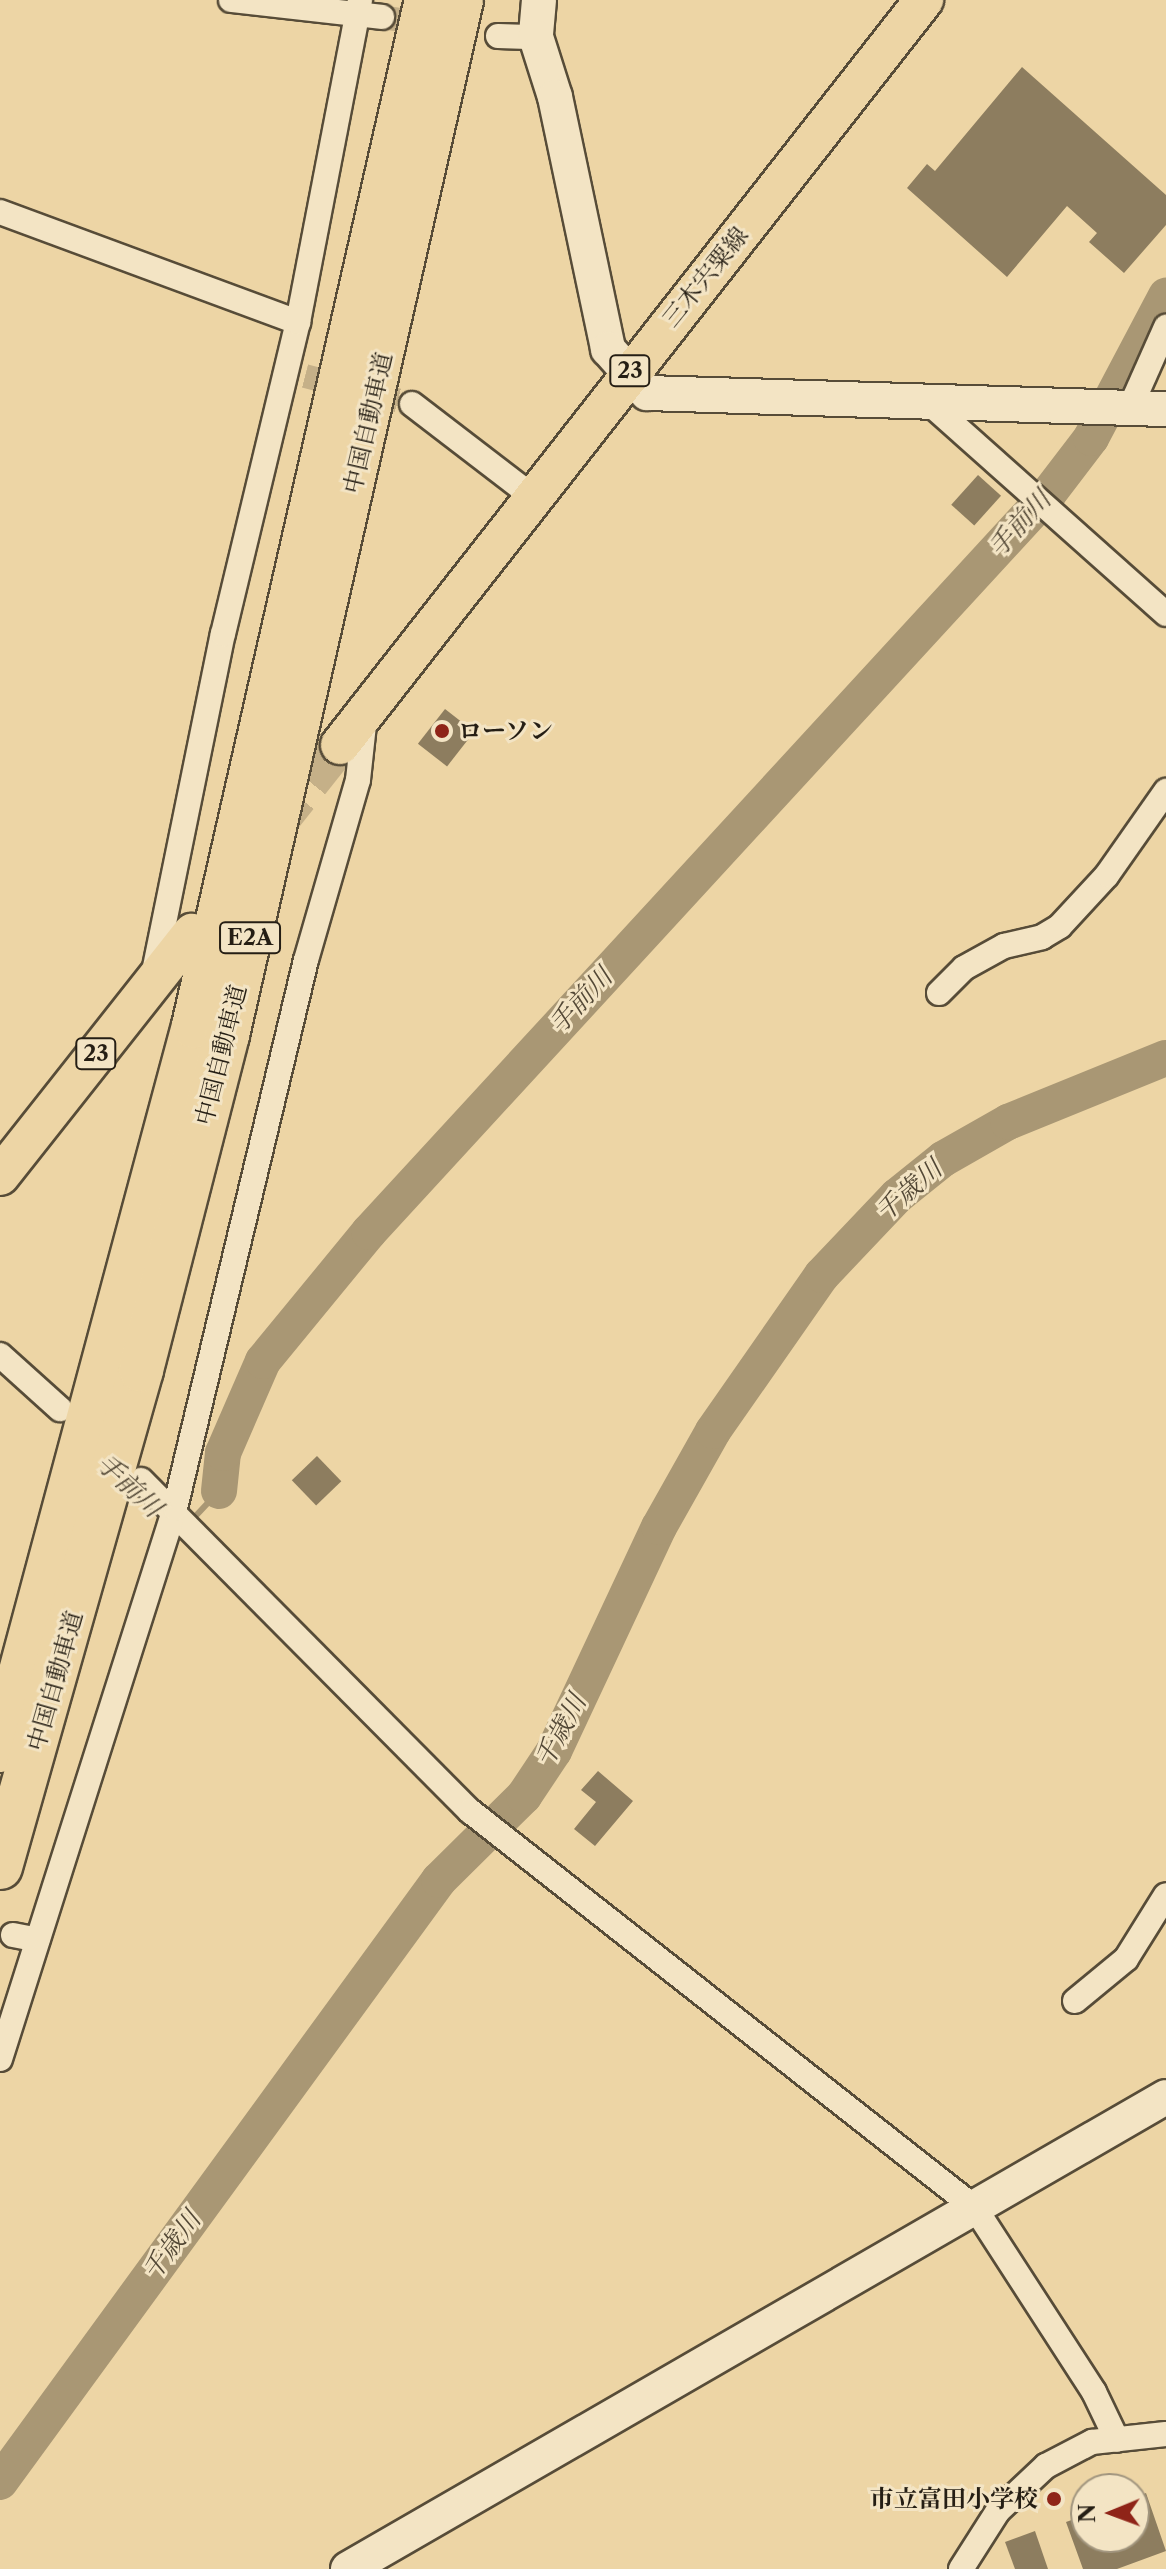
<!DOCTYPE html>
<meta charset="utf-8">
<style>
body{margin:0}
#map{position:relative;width:1166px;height:2569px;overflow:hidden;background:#edd5a5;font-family:"Libre Caslon Text","Noto Serif JP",serif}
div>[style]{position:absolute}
.stream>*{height:6px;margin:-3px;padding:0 3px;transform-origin:3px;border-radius:3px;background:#a99774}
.river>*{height:36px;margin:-18px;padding:0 18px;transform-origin:18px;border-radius:18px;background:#a99774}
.building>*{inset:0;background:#8d7d5f;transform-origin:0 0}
.street-tunnel>*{height:24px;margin-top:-12px;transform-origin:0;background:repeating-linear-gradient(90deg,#c5b088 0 24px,transparent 0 36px)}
.primary-tunnel>*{height:38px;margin-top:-19px;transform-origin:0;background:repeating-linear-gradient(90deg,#c5b088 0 38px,transparent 0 57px)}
.roads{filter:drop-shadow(2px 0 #574c38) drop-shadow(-2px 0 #574c38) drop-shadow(0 2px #574c38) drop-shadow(0 -2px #574c38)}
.street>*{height:24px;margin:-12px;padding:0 12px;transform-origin:12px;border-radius:12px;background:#f3e4c4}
.secondary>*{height:34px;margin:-17px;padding:0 17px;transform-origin:17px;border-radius:17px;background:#f3e4c4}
.primary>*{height:38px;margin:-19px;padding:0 19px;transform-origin:19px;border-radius:19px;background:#edd5a5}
.highway>*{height:44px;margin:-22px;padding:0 22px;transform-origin:22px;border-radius:22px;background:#edd5a5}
.dots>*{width:22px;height:22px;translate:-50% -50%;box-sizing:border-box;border:4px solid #f3e4c4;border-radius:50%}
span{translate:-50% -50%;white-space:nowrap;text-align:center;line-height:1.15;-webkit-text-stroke:6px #f3e4c4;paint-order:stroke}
.shield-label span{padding:2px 6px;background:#f3e4c4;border:2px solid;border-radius:6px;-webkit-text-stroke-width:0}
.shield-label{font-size:22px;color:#251e14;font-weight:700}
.street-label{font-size:24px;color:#251e14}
.poi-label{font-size:24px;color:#251e14;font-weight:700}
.left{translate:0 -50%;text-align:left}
.right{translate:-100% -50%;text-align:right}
.water-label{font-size:26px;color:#534836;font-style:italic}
.north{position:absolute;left:1070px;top:2473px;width:80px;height:80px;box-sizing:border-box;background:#f3e4c4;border:2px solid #a1957e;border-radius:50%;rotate:269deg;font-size:22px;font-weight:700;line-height:32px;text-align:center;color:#251e14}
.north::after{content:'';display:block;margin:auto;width:28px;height:36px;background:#8f2418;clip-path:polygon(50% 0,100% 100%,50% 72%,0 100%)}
</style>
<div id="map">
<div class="stream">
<i style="left:125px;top:1483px;width:33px;rotate:41deg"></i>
<i style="left:190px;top:1522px;width:42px;rotate:-46.9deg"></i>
</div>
<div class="river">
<i style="left:219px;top:1491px;width:38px;rotate:-84deg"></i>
<i style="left:223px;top:1453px;width:100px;rotate:-66.5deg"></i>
<i style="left:263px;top:1361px;width:167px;rotate:-50.6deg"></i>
<i style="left:369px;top:1232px;width:1004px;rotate:-47.38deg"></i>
<i style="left:1049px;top:493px;width:69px;rotate:-52.6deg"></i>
<i style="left:1091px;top:438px;width:161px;rotate:-62.2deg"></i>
<i style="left:0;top:2482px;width:745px;rotate:-53.9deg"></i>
<i style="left:439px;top:1880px;width:120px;rotate:-44.7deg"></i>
<i style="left:524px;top:1796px;width:54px;rotate:-56.3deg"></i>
<i style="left:554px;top:1751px;width:247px;rotate:-64.9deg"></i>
<i style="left:659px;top:1527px;width:110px;rotate:-60.6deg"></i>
<i style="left:713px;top:1431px;width:190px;rotate:-55.1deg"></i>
<i style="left:822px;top:1275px;width:109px;rotate:-46.5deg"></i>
<i style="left:897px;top:1196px;width:59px;rotate:-38.8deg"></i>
<i style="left:943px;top:1159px;width:75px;rotate:-29.6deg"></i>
<i style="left:1008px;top:1122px;width:170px;rotate:-22.1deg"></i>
</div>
<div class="building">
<i style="clip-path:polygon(1022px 67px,1166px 195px,1166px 225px,1124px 273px,1089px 242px,1097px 233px,1067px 206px,1007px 277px,907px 188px,927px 164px,935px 171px)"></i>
<i style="left:978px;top:475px;width:31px;height:40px;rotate:42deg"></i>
<i style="left:445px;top:709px;width:37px;height:44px;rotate:38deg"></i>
<i style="left:317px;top:1456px;width:35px;height:35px;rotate:46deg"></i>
<i style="clip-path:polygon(598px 1771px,633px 1801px,595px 1846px,574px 1829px,596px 1802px,581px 1790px)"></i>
<i style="clip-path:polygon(1146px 2493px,1166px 2551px,1117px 2569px,1083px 2569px,1066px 2522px,1086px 2515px,1086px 2537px,1134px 2537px,1134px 2498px)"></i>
<i style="clip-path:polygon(1035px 2531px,1048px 2569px,1015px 2569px,1005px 2542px)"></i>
</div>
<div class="street-tunnel">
<i style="left:382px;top:17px;width:118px;rotate:9.3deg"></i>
<i style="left:305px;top:376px;width:111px;rotate:14.7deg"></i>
</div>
<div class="primary-tunnel">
<i style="left:275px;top:827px;width:105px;rotate:-51.6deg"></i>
</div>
<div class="roads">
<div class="street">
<i style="left:231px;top:0;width:152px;rotate:6.4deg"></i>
<i style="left:498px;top:36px;width:38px;rotate:2deg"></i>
<i style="left:0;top:212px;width:318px;rotate:20.3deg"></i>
<i style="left:927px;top:401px;width:320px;rotate:41.7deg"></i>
<i style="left:412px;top:404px;width:151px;rotate:37.5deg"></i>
<i style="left:1130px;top:408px;width:89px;rotate:-66deg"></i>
<i style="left:154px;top:972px;width:345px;rotate:-78.5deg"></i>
<i style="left:223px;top:634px;width:321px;rotate:-76.5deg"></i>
<i style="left:298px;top:322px;width:328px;rotate:-79.1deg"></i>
<i style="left:939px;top:993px;width:35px;rotate:-45deg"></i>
<i style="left:964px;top:968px;width:46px;rotate:-28.8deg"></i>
<i style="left:1004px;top:946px;width:39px;rotate:-13deg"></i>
<i style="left:1042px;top:937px;width:21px;rotate:-31deg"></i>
<i style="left:1060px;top:926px;width:69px;rotate:-47.3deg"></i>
<i style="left:1107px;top:875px;width:103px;rotate:-54.9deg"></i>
<i style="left:0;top:1355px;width:81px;rotate:42deg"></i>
<i style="left:141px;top:1480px;width:467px;rotate:45.2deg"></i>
<i style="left:470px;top:1811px;width:642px;rotate:38.17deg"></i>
<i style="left:975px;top:2208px;width:219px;rotate:57.1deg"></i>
<i style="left:1094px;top:2392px;width:53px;rotate:64.4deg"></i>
<i style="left:13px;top:1935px;width:25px;rotate:11deg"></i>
<i style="left:1075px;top:2001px;width:66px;rotate:-39.5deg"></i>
<i style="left:1126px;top:1959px;width:75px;rotate:-58deg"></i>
<i style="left:0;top:2059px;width:578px;rotate:-72.38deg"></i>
<i style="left:175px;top:1508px;width:563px;rotate:-76.56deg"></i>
<i style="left:306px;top:960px;width:187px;rotate:-73.9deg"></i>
<i style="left:358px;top:780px;width:64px;rotate:-83.8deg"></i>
<i style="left:961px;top:2569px;width:69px;rotate:-57.5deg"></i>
<i style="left:998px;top:2511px;width:66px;rotate:-43.2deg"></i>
<i style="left:1046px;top:2466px;width:52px;rotate:-27.6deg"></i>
<i style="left:1092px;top:2442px;width:74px;rotate:-6.2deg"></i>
</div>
<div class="secondary">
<i style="left:539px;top:0;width:37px;rotate:95deg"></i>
<i style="left:536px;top:37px;width:63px;rotate:72.4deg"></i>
<i style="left:555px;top:97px;width:258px;rotate:78.1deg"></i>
<i style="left:608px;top:349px;width:59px;rotate:48.4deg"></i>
<i style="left:647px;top:393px;width:519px;rotate:1.77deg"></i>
<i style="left:348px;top:2569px;width:944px;rotate:-29.99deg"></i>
</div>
<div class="primary">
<i style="left:340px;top:745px;width:947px;rotate:-51.91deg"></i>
<i style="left:0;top:1176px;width:310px;rotate:-51.7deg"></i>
</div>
<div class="highway">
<i style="left:0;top:1750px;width:750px;rotate:-75deg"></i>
<i style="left:194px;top:1026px;width:1052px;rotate:-77.21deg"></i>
<i style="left:0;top:1867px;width:517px;rotate:-74.16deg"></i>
<i style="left:141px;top:1370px;width:346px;rotate:-75.6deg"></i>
<i style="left:227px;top:1035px;width:1061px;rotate:-77.26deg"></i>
</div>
</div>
<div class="dots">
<i style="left:442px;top:731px;background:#8f2418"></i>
<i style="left:1054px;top:2499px;background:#8f2418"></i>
</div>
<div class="shield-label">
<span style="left:630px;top:371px">23</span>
<span style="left:250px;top:938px">E2A</span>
<span style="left:96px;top:1054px">23</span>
</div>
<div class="street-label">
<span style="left:705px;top:277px;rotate:-51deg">三木宍粟線</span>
<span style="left:368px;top:423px;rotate:-77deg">中国自動車道</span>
<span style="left:221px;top:1055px;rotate:-76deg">中国自動車道</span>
<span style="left:55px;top:1681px;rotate:-74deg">中国自動車道</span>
</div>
<div class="poi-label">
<span class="left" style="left:458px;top:731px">ローソン</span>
<span class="right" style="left:1038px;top:2499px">市立富田小学校</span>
</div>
<div class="water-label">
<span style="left:1020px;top:524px;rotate:-48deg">手前川</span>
<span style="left:581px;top:1001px;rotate:-47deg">手前川</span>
<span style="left:909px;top:1191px;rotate:-41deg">千歳川</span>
<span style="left:129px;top:1486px;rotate:43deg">手前川</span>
<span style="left:561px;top:1731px;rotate:-62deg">千歳川</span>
<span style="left:172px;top:2246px;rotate:-54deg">千歳川</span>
</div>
<div class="north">N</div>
</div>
